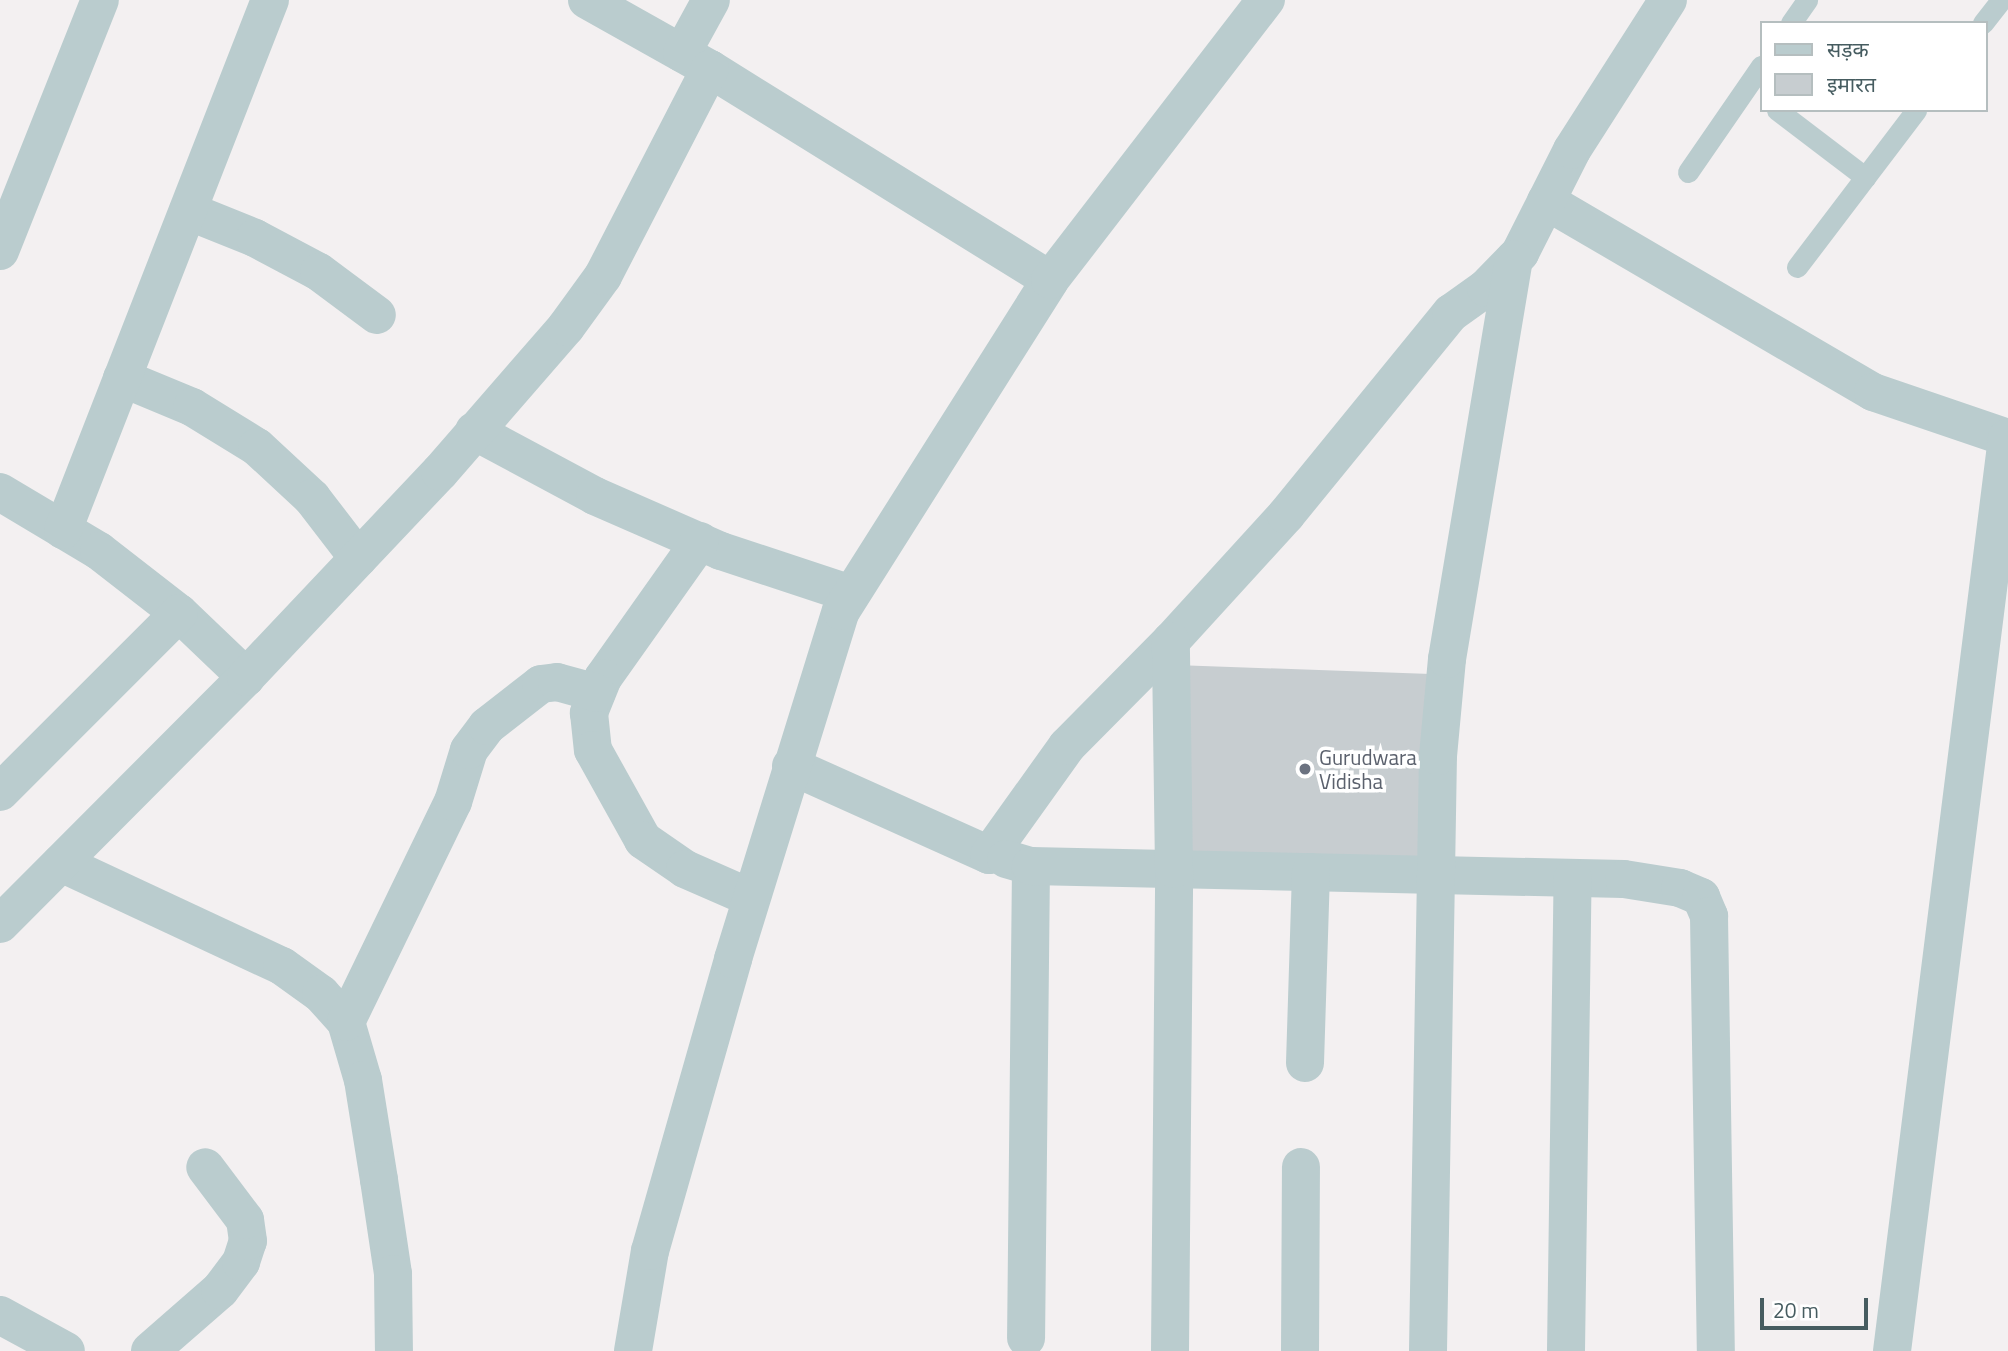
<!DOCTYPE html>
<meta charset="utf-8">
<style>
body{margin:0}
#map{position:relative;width:2008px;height:1351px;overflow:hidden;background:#f3f0f1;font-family:"Titillium Web","Noto Sans Devanagari",sans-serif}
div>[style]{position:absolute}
.building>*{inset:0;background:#c7cdd0;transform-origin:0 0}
.service>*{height:21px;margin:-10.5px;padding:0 10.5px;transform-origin:10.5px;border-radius:10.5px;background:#baccce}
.minor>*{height:38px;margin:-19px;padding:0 19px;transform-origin:19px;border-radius:19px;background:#baccce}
.tertiary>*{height:38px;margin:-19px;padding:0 19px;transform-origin:19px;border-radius:19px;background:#baccce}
.dots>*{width:19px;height:19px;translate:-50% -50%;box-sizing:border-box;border:4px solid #fff;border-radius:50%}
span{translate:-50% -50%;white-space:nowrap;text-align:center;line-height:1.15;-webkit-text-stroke:7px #fff;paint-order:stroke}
.worship-label{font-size:21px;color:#5b616d}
.left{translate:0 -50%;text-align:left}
.legend{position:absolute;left:1760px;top:21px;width:228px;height:91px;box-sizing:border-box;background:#fff;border:2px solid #b5bebf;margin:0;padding:9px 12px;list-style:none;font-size:21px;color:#465c60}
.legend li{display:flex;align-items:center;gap:14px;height:35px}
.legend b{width:35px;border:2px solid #b5bebf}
.scale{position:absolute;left:1760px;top:1298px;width:108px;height:32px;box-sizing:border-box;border:4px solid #465c60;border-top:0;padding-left:9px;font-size:21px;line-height:24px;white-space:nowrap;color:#465c60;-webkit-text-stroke:5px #fff;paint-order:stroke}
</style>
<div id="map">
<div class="building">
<i style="left:1175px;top:665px;width:263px;height:201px;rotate:2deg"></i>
</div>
<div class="service">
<i style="left:1791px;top:23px;width:28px;rotate:-55deg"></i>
<i style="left:1983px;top:23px;width:29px;rotate:-52deg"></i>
<i style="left:1777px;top:110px;width:111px;rotate:37.3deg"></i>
<i style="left:1688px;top:172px;width:129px;rotate:-55.4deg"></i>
<i style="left:1797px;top:267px;width:197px;rotate:-52.8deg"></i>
</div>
<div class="minor">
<i style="left:587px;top:0;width:141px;rotate:29.3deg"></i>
<i style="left:710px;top:69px;width:400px;rotate:31.8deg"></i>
<i style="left:682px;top:53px;width:60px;rotate:-61.3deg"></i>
<i style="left:1546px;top:201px;width:379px;rotate:30.3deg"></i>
<i style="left:1873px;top:392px;width:143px;rotate:18.8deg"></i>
<i style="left:188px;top:211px;width:72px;rotate:21.9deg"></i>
<i style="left:255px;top:238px;width:72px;rotate:28deg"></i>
<i style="left:319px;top:272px;width:72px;rotate:36.6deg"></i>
<i style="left:0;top:251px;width:270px;rotate:-68.3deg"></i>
<i style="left:122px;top:378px;width:76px;rotate:22.5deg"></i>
<i style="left:192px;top:407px;width:76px;rotate:31.6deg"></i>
<i style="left:257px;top:447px;width:75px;rotate:42.8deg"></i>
<i style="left:312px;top:498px;width:76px;rotate:52.5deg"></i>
<i style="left:474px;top:431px;width:137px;rotate:28.2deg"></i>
<i style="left:595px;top:496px;width:137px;rotate:23.6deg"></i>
<i style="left:721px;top:551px;width:137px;rotate:18.3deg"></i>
<i style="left:0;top:492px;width:115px;rotate:30.8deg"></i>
<i style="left:99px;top:551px;width:101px;rotate:37.8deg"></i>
<i style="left:179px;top:613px;width:93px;rotate:43.7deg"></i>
<i style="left:63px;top:530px;width:569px;rotate:-68.67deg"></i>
<i style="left:700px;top:541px;width:168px;rotate:125.3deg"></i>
<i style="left:603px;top:678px;width:38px;rotate:112deg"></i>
<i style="left:589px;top:713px;width:37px;rotate:84deg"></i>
<i style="left:593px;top:750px;width:103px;rotate:60.9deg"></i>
<i style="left:643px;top:840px;width:51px;rotate:34.6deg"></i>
<i style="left:685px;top:869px;width:72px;rotate:23.7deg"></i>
<i style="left:791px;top:766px;width:217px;rotate:24.2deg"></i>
<i style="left:989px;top:855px;width:134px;rotate:-54.4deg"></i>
<i style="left:1067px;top:746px;width:148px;rotate:-45.3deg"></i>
<i style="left:1171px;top:641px;width:171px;rotate:-47.6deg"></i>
<i style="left:1286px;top:515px;width:261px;rotate:-50.8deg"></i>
<i style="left:1451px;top:313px;width:43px;rotate:-35.5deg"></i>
<i style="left:1486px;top:288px;width:49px;rotate:-45.8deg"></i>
<i style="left:1520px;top:253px;width:115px;rotate:-63.2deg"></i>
<i style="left:1572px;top:150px;width:178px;rotate:-57.4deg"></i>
<i style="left:0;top:792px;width:253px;rotate:-45deg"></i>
<i style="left:1006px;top:859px;width:26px;rotate:16deg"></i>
<i style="left:1031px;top:866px;width:472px;rotate:90.6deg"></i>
<i style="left:61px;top:863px;width:244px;rotate:25deg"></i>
<i style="left:282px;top:966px;width:48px;rotate:35.7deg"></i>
<i style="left:321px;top:994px;width:38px;rotate:48deg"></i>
<i style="left:346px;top:1022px;width:60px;rotate:73.7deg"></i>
<i style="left:363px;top:1080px;width:101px;rotate:80.9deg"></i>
<i style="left:379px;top:1180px;width:95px;rotate:81.5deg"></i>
<i style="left:393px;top:1274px;width:77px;rotate:89.3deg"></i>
<i style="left:1031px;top:866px;width:593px;rotate:1.26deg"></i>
<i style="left:1624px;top:879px;width:57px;rotate:9.1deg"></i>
<i style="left:1680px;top:888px;width:23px;rotate:23deg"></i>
<i style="left:1701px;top:897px;width:21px;rotate:67deg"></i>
<i style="left:1709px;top:916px;width:435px;rotate:89.1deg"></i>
<i style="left:0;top:924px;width:349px;rotate:-45.1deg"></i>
<i style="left:246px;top:677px;width:282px;rotate:-46.6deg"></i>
<i style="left:440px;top:472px;width:192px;rotate:-49deg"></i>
<i style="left:566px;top:327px;width:63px;rotate:-54deg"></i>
<i style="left:603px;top:276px;width:233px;rotate:-62.7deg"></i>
<i style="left:346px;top:1022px;width:245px;rotate:-64.1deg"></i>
<i style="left:453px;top:802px;width:54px;rotate:-72.9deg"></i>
<i style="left:469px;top:750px;width:30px;rotate:-53deg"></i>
<i style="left:487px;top:726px;width:68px;rotate:-37.9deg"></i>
<i style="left:541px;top:684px;width:16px;rotate:-7deg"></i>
<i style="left:557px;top:682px;width:41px;rotate:15.4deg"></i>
<i style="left:1305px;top:1063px;width:191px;rotate:-88.2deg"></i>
<i style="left:0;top:1315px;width:75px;rotate:28.6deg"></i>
<i style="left:150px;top:1351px;width:93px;rotate:-41.1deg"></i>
<i style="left:220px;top:1290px;width:35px;rotate:-53deg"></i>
<i style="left:241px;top:1262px;width:22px;rotate:-72deg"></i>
<i style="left:248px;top:1241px;width:21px;rotate:-98deg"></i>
<i style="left:245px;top:1220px;width:66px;rotate:-127deg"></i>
<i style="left:1170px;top:1351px;width:482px;rotate:-89.5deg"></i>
<i style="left:1174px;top:869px;width:228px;rotate:-90.8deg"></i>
<i style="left:1300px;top:1351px;width:184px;rotate:-89.7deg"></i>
<i style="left:1428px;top:1351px;width:595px;rotate:-89.04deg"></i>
<i style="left:1438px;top:756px;width:97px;rotate:-84.7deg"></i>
<i style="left:1447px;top:659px;width:405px;rotate:-80.5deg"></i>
<i style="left:1566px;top:1351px;width:473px;rotate:-89.2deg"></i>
<i style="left:1892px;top:1351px;width:920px;rotate:-82.82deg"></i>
</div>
<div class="tertiary">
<i style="left:633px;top:1351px;width:101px;rotate:-80.4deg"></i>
<i style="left:650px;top:1251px;width:304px;rotate:-74.1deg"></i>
<i style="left:733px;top:959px;width:364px;rotate:-72.8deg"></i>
<i style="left:841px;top:611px;width:391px;rotate:-57.7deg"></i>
<i style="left:1050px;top:280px;width:354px;rotate:-52.4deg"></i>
</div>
<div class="dots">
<i style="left:1305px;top:769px;background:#6b7280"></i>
</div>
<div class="worship-label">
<span class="left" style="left:1319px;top:769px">Gurudwara<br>Vidisha</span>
</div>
<ul class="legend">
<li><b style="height:9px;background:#baccce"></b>सड़क</li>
<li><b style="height:19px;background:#c7cdd0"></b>इमारत</li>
</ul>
<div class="scale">20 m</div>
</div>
